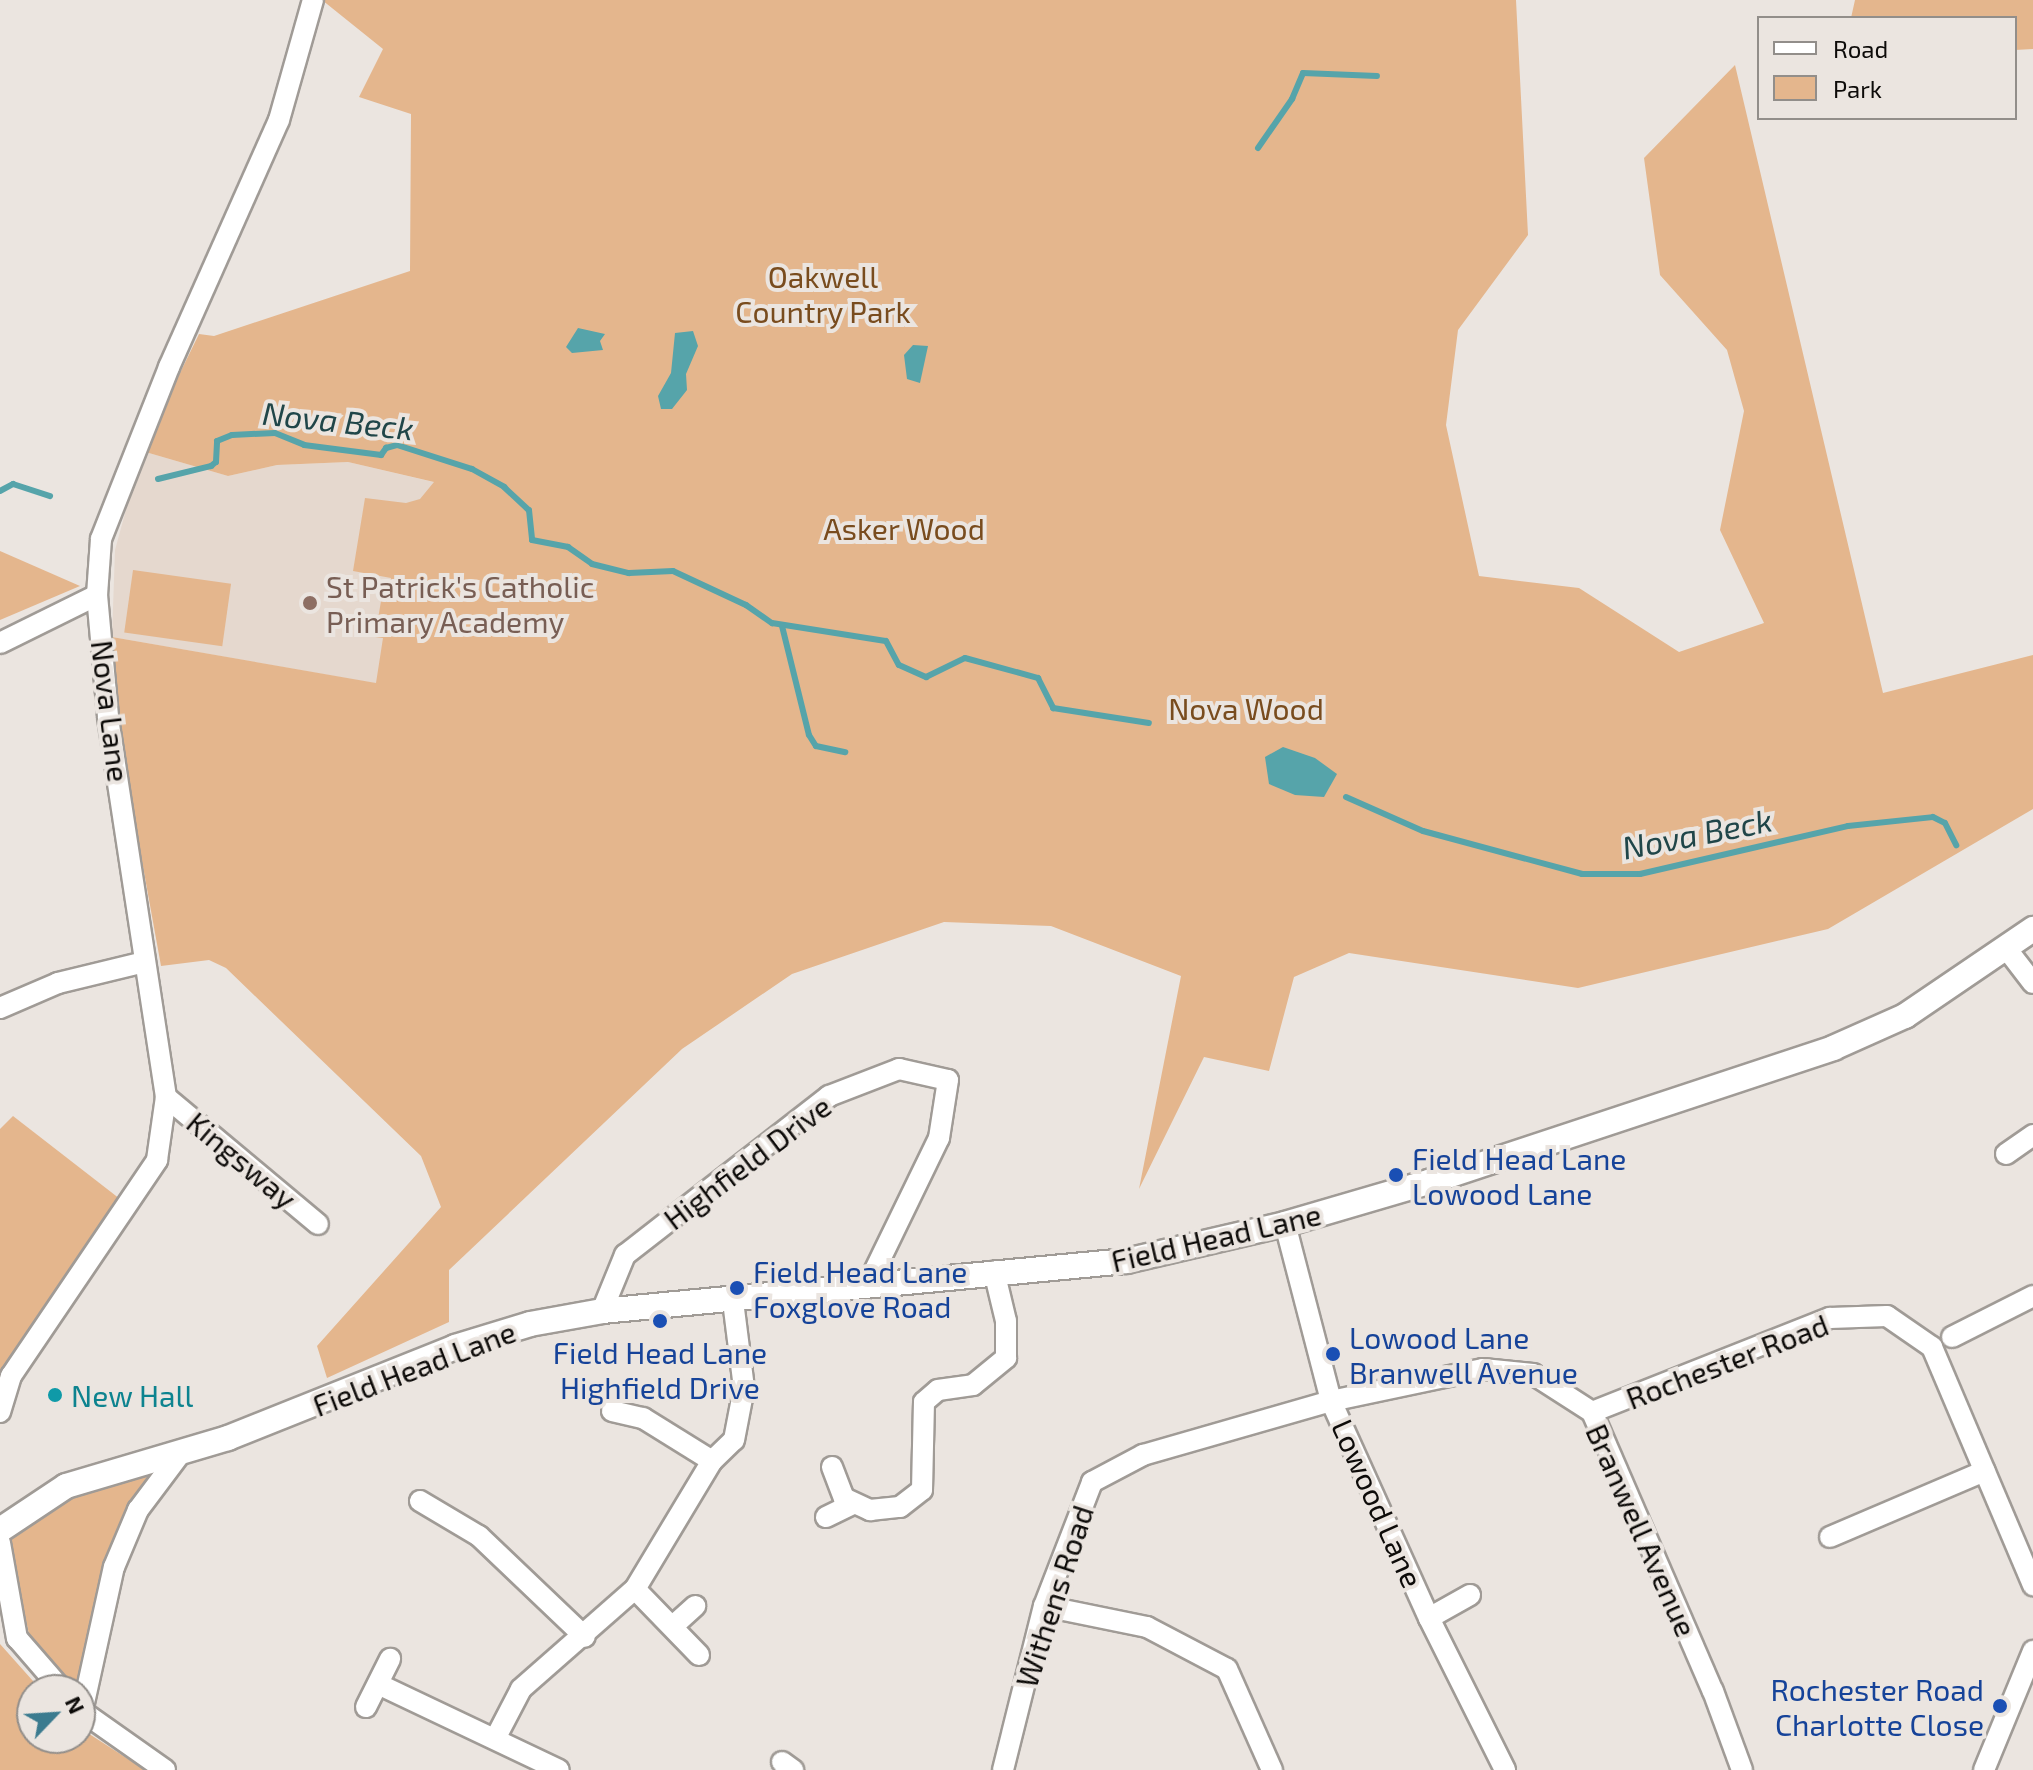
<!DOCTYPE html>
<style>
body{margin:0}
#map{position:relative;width:2033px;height:1770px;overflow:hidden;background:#ebe5e0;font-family:"Exo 2",sans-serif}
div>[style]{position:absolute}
.built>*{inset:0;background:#e5d8ce}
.green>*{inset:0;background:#e4b68d;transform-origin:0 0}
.water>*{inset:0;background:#56a4aa}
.stream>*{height:6px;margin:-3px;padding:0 3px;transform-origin:3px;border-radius:3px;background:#56a4aa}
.roads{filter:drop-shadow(2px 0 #a09b96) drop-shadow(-2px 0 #a09b96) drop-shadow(0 2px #a09b96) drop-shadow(0 -2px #a09b96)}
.minor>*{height:20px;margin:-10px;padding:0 10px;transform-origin:10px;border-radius:10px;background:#fff}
.major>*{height:24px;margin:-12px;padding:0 12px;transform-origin:12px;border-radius:12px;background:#fff}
.dots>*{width:22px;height:22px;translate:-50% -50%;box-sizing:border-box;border:4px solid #ebe5e0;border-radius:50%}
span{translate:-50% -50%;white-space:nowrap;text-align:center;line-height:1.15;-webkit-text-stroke:8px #ebe5e0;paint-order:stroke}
.park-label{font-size:30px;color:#794c1e}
.education-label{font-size:30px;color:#785e54}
.left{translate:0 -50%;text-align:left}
.street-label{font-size:30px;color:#0d0b09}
.transit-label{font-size:30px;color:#164399}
.right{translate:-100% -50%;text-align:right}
.culture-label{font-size:30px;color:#0d838f}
.water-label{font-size:32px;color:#204649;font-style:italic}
.legend{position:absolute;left:1757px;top:16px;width:260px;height:104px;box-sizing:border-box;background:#ebe5e0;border:2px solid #928e8a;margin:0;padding:10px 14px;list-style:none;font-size:24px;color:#0d0b09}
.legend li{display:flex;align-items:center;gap:16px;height:40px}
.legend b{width:40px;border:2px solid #928e8a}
.north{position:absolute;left:16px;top:1674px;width:80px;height:80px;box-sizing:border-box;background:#ebe5e0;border:2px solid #928e8a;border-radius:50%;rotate:65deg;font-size:22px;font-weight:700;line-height:32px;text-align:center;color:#0d0b09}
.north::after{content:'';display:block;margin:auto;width:28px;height:36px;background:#3b7b8f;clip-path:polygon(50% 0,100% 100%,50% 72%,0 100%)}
</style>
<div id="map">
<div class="built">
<i style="clip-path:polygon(142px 451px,228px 476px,277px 465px,348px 462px,518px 502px,494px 704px,112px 637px,115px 550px)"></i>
</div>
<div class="green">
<i style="clip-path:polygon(322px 0,1516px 0,1528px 235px,1458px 330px,1446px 425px,1479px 576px,1579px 588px,1679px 652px,1764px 623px,1720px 530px,1744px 411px,1727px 350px,1660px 275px,1644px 158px,1735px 65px,1883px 693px,2033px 655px,2033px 809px,1828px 929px,1578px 988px,1349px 953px,1294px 977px,1269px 1071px,1204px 1057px,1139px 1189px,1181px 976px,1051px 926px,944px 922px,792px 974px,682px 1049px,449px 1270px,449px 1322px,327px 1378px,317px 1346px,441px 1207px,421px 1156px,226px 968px,209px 960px,161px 966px,121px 745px,112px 637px,376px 683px,383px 638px,375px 637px,382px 595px,388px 596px,391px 578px,353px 571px,365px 498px,406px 503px,420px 499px,434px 482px,348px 462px,277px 465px,228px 476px,142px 451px,199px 334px,214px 336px,410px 271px,411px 114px,359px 97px,383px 49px)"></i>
<i style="clip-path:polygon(1855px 0,2033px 0,2033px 49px,2015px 50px,2015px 18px,1851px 18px)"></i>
<i style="clip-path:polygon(0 551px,80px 586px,0 620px)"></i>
<i style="left:133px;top:570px;width:99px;height:63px;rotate:8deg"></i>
<i style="clip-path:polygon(13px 1116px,120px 1199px,0 1371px,0 1129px)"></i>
<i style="clip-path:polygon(166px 1462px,122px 1517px,75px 1688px,29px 1634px,6px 1530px,70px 1492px)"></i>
<i style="clip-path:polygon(0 1644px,41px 1690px,32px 1690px,32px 1738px,80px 1738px,80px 1728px,145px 1770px,0 1770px)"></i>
</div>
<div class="water">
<i style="clip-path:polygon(578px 328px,605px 334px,600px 341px,603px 350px,572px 353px,566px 347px)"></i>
<i style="clip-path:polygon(693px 331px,698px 346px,686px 374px,687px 390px,672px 409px,661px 409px,658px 396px,671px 373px,675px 333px)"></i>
<i style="clip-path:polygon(913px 345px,928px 346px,920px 383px,907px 379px,904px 355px)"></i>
<i style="clip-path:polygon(1283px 747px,1315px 758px,1337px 774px,1324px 797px,1295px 795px,1269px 784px,1265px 757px)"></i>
</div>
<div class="stream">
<i style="left:1258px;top:148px;width:60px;rotate:-55.2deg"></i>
<i style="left:1292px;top:99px;width:28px;rotate:-67deg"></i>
<i style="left:1303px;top:73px;width:74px;rotate:2.3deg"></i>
<i style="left:158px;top:479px;width:55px;rotate:-13.8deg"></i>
<i style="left:211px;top:466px;width:6px;rotate:-39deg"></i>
<i style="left:216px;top:462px;width:21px;rotate:-87deg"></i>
<i style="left:217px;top:441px;width:16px;rotate:-22deg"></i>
<i style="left:232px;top:435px;width:43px;rotate:-2.7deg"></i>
<i style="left:275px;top:433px;width:31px;rotate:22deg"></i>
<i style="left:304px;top:445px;width:78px;rotate:7.4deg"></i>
<i style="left:381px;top:455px;width:9px;rotate:-54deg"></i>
<i style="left:386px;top:448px;width:11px;rotate:-15deg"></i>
<i style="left:397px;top:445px;width:79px;rotate:17.7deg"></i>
<i style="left:472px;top:469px;width:37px;rotate:29deg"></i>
<i style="left:504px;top:487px;width:34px;rotate:43deg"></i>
<i style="left:529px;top:510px;width:30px;rotate:84deg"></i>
<i style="left:532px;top:540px;width:37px;rotate:11deg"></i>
<i style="left:568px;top:547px;width:29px;rotate:35deg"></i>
<i style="left:592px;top:564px;width:38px;rotate:14deg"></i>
<i style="left:629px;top:573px;width:44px;rotate:-2.6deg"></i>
<i style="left:673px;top:571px;width:81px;rotate:25deg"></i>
<i style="left:746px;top:605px;width:32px;rotate:35deg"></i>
<i style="left:772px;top:623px;width:115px;rotate:9deg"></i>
<i style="left:886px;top:641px;width:27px;rotate:62deg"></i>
<i style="left:899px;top:665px;width:30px;rotate:24deg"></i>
<i style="left:926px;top:677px;width:43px;rotate:-26deg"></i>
<i style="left:965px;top:658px;width:76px;rotate:15.3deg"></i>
<i style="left:1038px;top:678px;width:34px;rotate:63deg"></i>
<i style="left:1053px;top:708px;width:97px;rotate:8.9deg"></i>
<i style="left:0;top:491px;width:15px;rotate:-28deg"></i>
<i style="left:13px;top:484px;width:39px;rotate:18deg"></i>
<i style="left:782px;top:626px;width:112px;rotate:76.1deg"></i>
<i style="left:809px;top:735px;width:13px;rotate:58deg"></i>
<i style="left:816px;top:746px;width:30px;rotate:12deg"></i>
<i style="left:1346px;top:797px;width:84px;rotate:23.8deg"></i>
<i style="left:1423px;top:831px;width:165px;rotate:15.1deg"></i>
<i style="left:1582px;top:874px;width:58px"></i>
<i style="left:1640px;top:874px;width:213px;rotate:-13deg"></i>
<i style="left:1848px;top:826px;width:85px;rotate:-6deg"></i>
<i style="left:1933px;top:817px;width:13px;rotate:27deg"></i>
<i style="left:1945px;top:823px;width:25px;rotate:63deg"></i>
</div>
<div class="roads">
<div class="minor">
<i style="left:0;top:643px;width:108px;rotate:-26.3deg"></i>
<i style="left:2006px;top:948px;width:44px;rotate:52.4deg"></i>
<i style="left:0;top:1008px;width:63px;rotate:-23.3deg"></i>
<i style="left:58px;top:983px;width:89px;rotate:-13.6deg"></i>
<i style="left:166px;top:1097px;width:198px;rotate:39.9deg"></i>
<i style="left:2006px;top:1154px;width:33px;rotate:-35deg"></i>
<i style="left:1285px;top:1224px;width:183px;rotate:75.4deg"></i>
<i style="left:1331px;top:1401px;width:238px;rotate:65.7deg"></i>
<i style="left:1429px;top:1618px;width:170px;rotate:63.4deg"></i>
<i style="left:602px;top:1311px;width:61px;rotate:-67.7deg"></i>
<i style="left:625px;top:1255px;width:259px;rotate:-37.9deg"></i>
<i style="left:829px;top:1096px;width:75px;rotate:-21.1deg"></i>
<i style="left:899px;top:1069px;width:50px;rotate:12.7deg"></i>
<i style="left:948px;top:1080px;width:59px;rotate:98.8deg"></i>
<i style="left:939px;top:1138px;width:165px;rotate:115.9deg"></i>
<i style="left:1952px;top:1337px;width:91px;rotate:-26.8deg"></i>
<i style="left:612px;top:1411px;width:32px;rotate:13deg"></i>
<i style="left:643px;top:1418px;width:81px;rotate:31.9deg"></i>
<i style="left:0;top:1412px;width:38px;rotate:-73deg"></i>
<i style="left:11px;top:1376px;width:261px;rotate:-55.9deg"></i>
<i style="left:157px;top:1160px;width:64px;rotate:-81.9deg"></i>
<i style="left:166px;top:1097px;width:385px;rotate:-98.7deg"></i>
<i style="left:108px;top:716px;width:121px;rotate:-95.2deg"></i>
<i style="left:97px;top:595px;width:56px;rotate:-85.9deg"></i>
<i style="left:101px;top:539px;width:185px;rotate:-68.4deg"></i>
<i style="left:169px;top:367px;width:270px;rotate:-66deg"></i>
<i style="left:279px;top:120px;width:125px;rotate:-74.2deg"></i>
<i style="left:1592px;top:1412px;width:256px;rotate:-21.6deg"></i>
<i style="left:1830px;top:1318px;width:57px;rotate:-2deg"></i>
<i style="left:1887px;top:1316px;width:55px;rotate:34.6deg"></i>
<i style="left:1932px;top:1347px;width:259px;rotate:67deg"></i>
<i style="left:832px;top:1467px;width:33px;rotate:69deg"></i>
<i style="left:844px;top:1498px;width:29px;rotate:25deg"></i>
<i style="left:870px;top:1510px;width:30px;rotate:-6deg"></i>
<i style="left:900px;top:1507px;width:28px;rotate:-38deg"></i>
<i style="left:922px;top:1490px;width:88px;rotate:-88.7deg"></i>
<i style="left:924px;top:1402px;width:18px;rotate:-41deg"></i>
<i style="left:938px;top:1390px;width:35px;rotate:-8deg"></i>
<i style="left:973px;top:1385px;width:43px;rotate:-39.3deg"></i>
<i style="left:1006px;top:1358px;width:37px;rotate:-90deg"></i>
<i style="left:1006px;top:1321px;width:51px;rotate:-103.5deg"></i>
<i style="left:420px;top:1501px;width:69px;rotate:30.7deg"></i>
<i style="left:479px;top:1536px;width:146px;rotate:43.6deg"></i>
<i style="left:826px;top:1517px;width:28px;rotate:-26deg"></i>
<i style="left:1830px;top:1537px;width:168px;rotate:-23.1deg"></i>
<i style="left:0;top:1543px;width:97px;rotate:79.9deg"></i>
<i style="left:17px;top:1638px;width:69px;rotate:49.1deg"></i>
<i style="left:635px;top:1589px;width:92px;rotate:45.9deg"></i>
<i style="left:1044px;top:1606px;width:105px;rotate:11.5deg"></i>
<i style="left:1147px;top:1627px;width:90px;rotate:27.7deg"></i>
<i style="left:1227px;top:1669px;width:111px;rotate:66deg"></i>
<i style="left:1429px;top:1618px;width:47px;rotate:-29.3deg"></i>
<i style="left:673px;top:1626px;width:30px;rotate:-42deg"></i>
<i style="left:378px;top:1684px;width:200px;rotate:25.4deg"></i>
<i style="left:366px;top:1707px;width:54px;rotate:-63.4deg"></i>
<i style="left:80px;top:1710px;width:104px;rotate:35.2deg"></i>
<i style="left:82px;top:1712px;width:148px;rotate:-77.6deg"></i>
<i style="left:114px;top:1567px;width:62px;rotate:-67.2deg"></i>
<i style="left:138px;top:1510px;width:75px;rotate:-53.1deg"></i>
<i style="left:495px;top:1739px;width:56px;rotate:-62.5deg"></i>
<i style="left:521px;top:1689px;width:152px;rotate:-41.3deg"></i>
<i style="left:635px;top:1589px;width:149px;rotate:-59deg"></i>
<i style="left:712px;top:1461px;width:30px;rotate:-44deg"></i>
<i style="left:734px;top:1440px;width:53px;rotate:-79.1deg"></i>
<i style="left:744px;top:1388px;width:88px;rotate:-97.2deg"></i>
<i style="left:782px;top:1762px;width:14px;rotate:36deg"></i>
<i style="left:1003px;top:1770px;width:169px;rotate:-76deg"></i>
<i style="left:1044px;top:1606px;width:133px;rotate:-68.8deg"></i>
<i style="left:1092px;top:1482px;width:58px;rotate:-27.9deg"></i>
<i style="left:1143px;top:1455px;width:196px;rotate:-16deg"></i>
<i style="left:1331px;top:1401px;width:155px;rotate:-11.9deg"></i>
<i style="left:1483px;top:1369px;width:50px;rotate:5.7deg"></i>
<i style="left:1533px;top:1374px;width:70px;rotate:32.8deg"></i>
<i style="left:1592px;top:1412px;width:304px;rotate:66.6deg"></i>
<i style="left:1713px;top:1691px;width:84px;rotate:69.8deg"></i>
<i style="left:1984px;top:1770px;width:129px;rotate:-67.6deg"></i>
</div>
<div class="major">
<i style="left:0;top:1530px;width:79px;rotate:-33.7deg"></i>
<i style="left:66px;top:1486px;width:169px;rotate:-16.5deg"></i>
<i style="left:228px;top:1438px;width:245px;rotate:-21.8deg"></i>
<i style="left:455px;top:1347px;width:78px;rotate:-17deg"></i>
<i style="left:530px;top:1324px;width:73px;rotate:-10.2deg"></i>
<i style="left:602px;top:1311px;width:526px;rotate:-5.45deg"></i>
<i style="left:1126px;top:1261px;width:163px;rotate:-13.1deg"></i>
<i style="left:1285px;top:1224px;width:150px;rotate:-16.3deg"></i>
<i style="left:1429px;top:1182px;width:426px;rotate:-18.3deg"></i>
<i style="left:1833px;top:1048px;width:79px;rotate:-24deg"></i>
<i style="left:1905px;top:1016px;width:155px;rotate:-34.2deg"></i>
</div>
</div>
<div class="dots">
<i style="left:310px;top:603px;background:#8d6e63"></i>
<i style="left:1396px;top:1175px;background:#1a4fb4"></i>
<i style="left:737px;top:1288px;background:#1a4fb4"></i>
<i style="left:660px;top:1321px;background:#1a4fb4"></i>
<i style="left:1333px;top:1354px;background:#1a4fb4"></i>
<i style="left:55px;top:1395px;background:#0f9aa8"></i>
<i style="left:2000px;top:1706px;background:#1a4fb4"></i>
</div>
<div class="park-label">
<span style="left:823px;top:293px">Oakwell<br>Country Park</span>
<span style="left:904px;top:528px">Asker Wood</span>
<span style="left:1246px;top:708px">Nova Wood</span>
</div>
<div class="education-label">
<span class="left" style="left:326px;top:603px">St Patrick's Catholic<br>Primary Academy</span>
</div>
<div class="street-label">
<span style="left:111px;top:711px;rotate:83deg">Nova Lane</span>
<span style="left:242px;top:1160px;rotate:40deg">Kingsway</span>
<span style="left:747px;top:1162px;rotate:-37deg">Highfield Drive</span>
<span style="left:1216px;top:1237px;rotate:-13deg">Field Head Lane</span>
<span style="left:1727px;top:1361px;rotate:-21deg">Rochester Road</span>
<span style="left:414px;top:1368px;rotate:-21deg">Field Head Lane</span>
<span style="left:1378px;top:1503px;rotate:66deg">Lowood Lane</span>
<span style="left:1642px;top:1530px;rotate:66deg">Branwell Avenue</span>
<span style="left:1054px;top:1596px;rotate:-72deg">Withens Road</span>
</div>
<div class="transit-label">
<span class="left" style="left:1412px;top:1175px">Field Head Lane<br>Lowood Lane</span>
<span class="left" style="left:753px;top:1288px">Field Head Lane<br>Foxglove Road</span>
<span class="left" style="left:1349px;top:1354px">Lowood Lane<br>Branwell Avenue</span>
<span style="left:660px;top:1369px">Field Head Lane<br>Highfield Drive</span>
<span class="right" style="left:1984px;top:1706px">Rochester Road<br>Charlotte Close</span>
</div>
<div class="culture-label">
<span class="left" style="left:71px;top:1395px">New Hall</span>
</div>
<div class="water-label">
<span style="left:338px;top:420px;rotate:6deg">Nova Beck</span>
<span style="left:1697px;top:833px;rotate:-11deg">Nova Beck</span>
</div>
<ul class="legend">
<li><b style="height:10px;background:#fff"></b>Road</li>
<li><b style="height:22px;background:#e4b68d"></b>Park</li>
</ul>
<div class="north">N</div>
</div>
